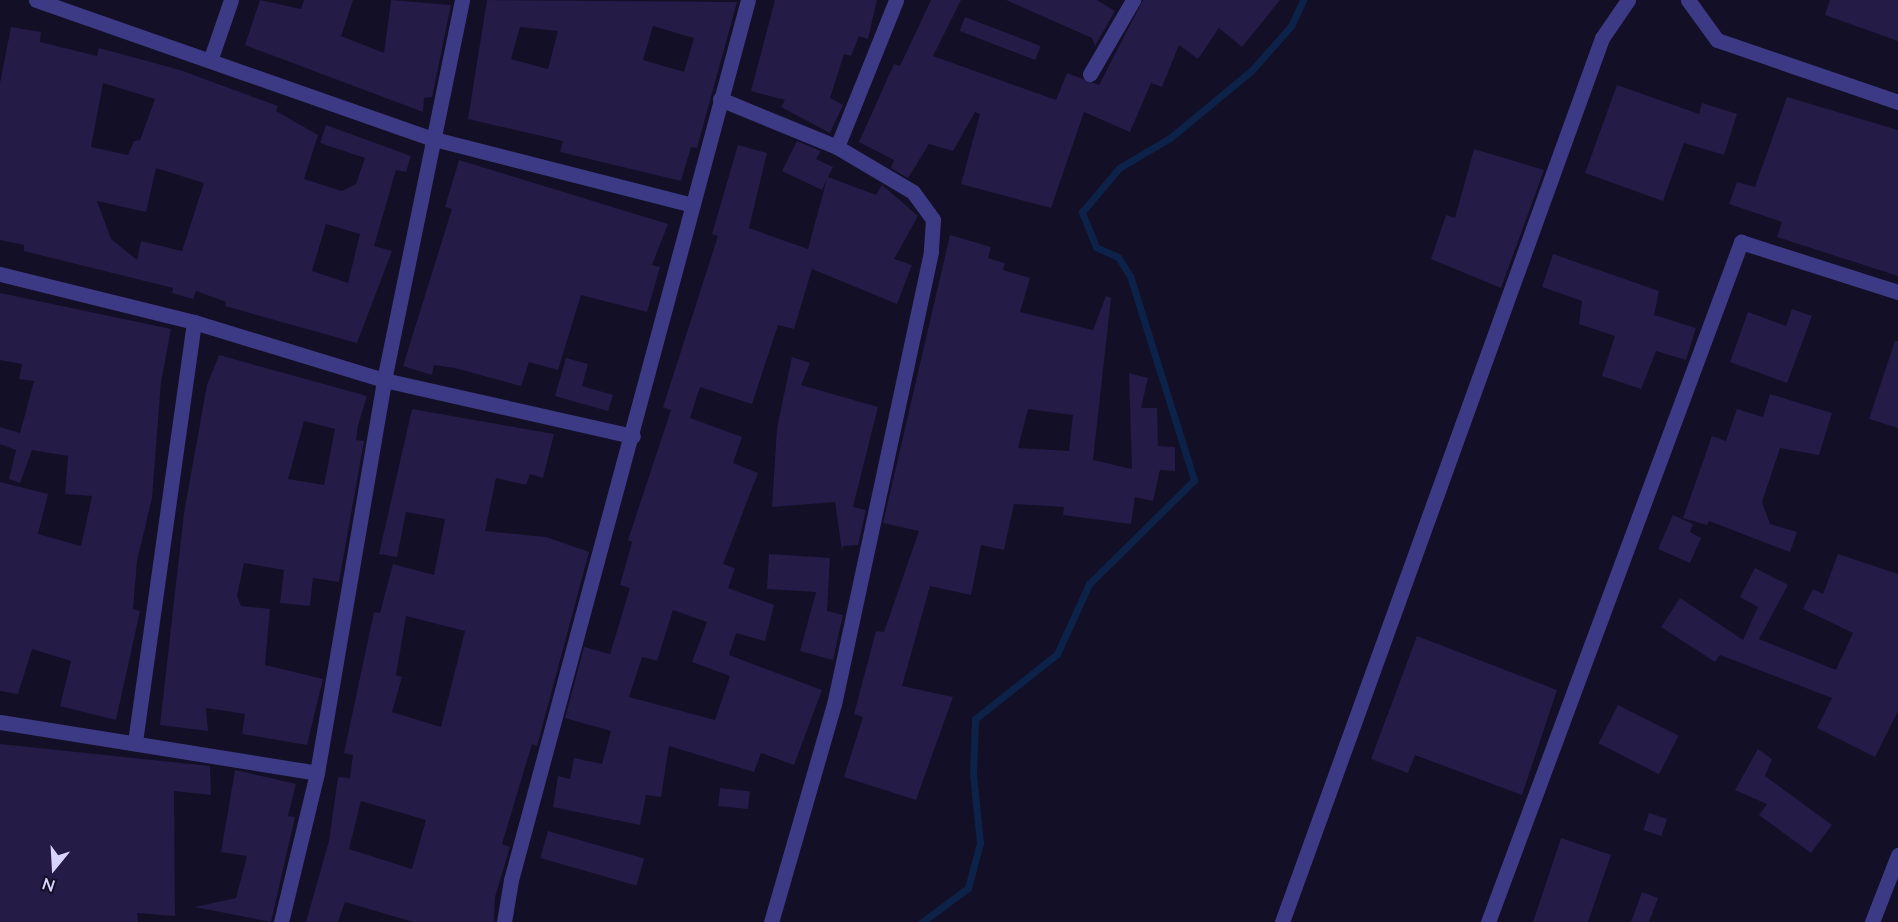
<!DOCTYPE html>
<style>
body{margin:0}
#map{position:relative;width:1898px;height:922px;overflow:hidden;background:#130f26;font-family:Lato,sans-serif}
div>[style]{position:absolute}
.stream>*{height:7px;margin:-3.5px;padding:0 3.5px;transform-origin:3.5px;border-radius:3.5px;background:#0c2248}
.building>*{inset:0;background:#241b47;transform-origin:0 0}
.minor>*{height:15px;margin:-7.5px;padding:0 7.5px;transform-origin:7.5px;border-radius:7.5px;background:#3d3a85}
span{translate:-50% -50%;white-space:nowrap;text-align:center;line-height:1.15;-webkit-text-stroke:4.5px #130f26;paint-order:stroke}
.north{position:absolute;left:24px;top:838px;width:60px;height:60px;-webkit-text-stroke:4px #130f26;paint-order:stroke;rotate:198deg;font-size:16px;font-weight:700;line-height:24px;text-align:center;color:#d9d4ff}
.north::after{content:'';display:block;margin:auto;width:21px;height:27px;background:#d9d4ff;clip-path:polygon(50% 0,100% 100%,50% 72%,0 100%)}
</style>
<div id="map">
<div class="stream">
<i style="left:922px;top:922px;width:57px;rotate:-36.5deg"></i>
<i style="left:968px;top:888px;width:47px;rotate:-75.1deg"></i>
<i style="left:980px;top:843px;width:69px;rotate:-95.8deg"></i>
<i style="left:973px;top:774px;width:55px;rotate:-87.9deg"></i>
<i style="left:975px;top:719px;width:105px;rotate:-38.4deg"></i>
<i style="left:1057px;top:654px;width:77px;rotate:-65.4deg"></i>
<i style="left:1089px;top:584px;width:148px;rotate:-44.7deg"></i>
<i style="left:1194px;top:480px;width:214px;rotate:-107.4deg"></i>
<i style="left:1130px;top:276px;width:22px;rotate:-122deg"></i>
<i style="left:1118px;top:257px;width:24px;rotate:-156deg"></i>
<i style="left:1096px;top:247px;width:38px;rotate:-112deg"></i>
<i style="left:1082px;top:212px;width:57px;rotate:-49.9deg"></i>
<i style="left:1119px;top:168px;width:59px;rotate:-30.5deg"></i>
<i style="left:1170px;top:138px;width:105px;rotate:-39.6deg"></i>
<i style="left:1251px;top:71px;width:60px;rotate:-48.4deg"></i>
<i style="left:1291px;top:26px;width:29px;rotate:-65deg"></i>
</div>
<div class="building">
<i style="clip-path:polygon(260px 0,301px 9px,304px 0,353px 0,341px 36px,384px 53px,391px 0,451px 5px,432px 97px,424px 98px,423px 112px,245px 45px)"></i>
<i style="clip-path:polygon(evenodd,487px 0,737px 2px,697px 148px,691px 147px,681px 181px,560px 152px,563px 141px,468px 119px,487px 0,653px 26px,694px 38px,684px 72px,643px 60px,653px 26px,487px 0,520px 27px,558px 31px,548px 69px,511px 59px,520px 27px)"></i>
<i style="clip-path:polygon(775px 0,877px 0,868px 39px,859px 36px,851px 56px,844px 54px,830px 98px,843px 105px,830px 133px,781px 107px,785px 100px,751px 91px)"></i>
<i style="clip-path:polygon(931px 0,961px 0,933px 56px,1056px 100px,1067px 73px,1099px 85px,1143px 0,1280px 0,1242px 47px,1219px 28px,1198px 59px,1179px 45px,1162px 87px,1151px 83px,1130px 132px,1084px 112px,1051px 208px,961px 184px,980px 114px,975px 112px,953px 151px,929px 144px,908px 178px,891px 168px,894px 160px,859px 142px,894px 64px,900px 66px)"></i>
<i style="clip-path:polygon(1006px 0,1097px 0,1115px 11px,1095px 46px,1092px 38px)"></i>
<i style="clip-path:polygon(1830px 0,1898px 0,1898px 41px,1825px 15px)"></i>
<i style="left:965px;top:17px;width:81px;height:15px;rotate:21deg"></i>
<i style="clip-path:polygon(evenodd,11px 27px,41px 32px,40px 42px,97px 56px,99px 48px,180px 70px,278px 106px,276px 111px,318px 135px,304px 179px,342px 191px,356px 184px,365px 158px,320px 143px,326px 125px,411px 156px,406px 172px,396px 170px,374px 246px,392px 251px,357px 343px,225px 306px,226px 302px,196px 291px,193px 299px,172px 293px,173px 288px,24px 251px,24px 245px,0 240px,0 83px,11px 27px,103px 83px,155px 99px,140px 140px,134px 141px,128px 155px,91px 147px,103px 83px,11px 27px,156px 168px,204px 183px,182px 251px,141px 241px,137px 260px,111px 239px,97px 201px,146px 212px,156px 168px,11px 27px,326px 224px,360px 234px,348px 283px,312px 271px,326px 224px)"></i>
<i style="clip-path:polygon(1617px 85px,1699px 114px,1702px 103px,1737px 114px,1724px 155px,1684px 143px,1663px 201px,1585px 173px)"></i>
<i style="clip-path:polygon(1787px 97px,1898px 130px,1898px 276px,1777px 237px,1782px 222px,1729px 204px,1737px 182px,1755px 187px)"></i>
<i style="clip-path:polygon(evenodd,797px 141px,821px 151px,816px 159px,833px 167px,828px 177px,876px 195px,882px 185px,918px 216px,894px 259px,912px 265px,897px 304px,812px 269px,794px 329px,778px 325px,752px 404px,700px 387px,690px 418px,742px 437px,733px 463px,758px 473px,723px 564px,735px 568px,728px 588px,774px 605px,765px 641px,736px 633px,729px 655px,822px 690px,794px 765px,761px 753px,754px 772px,669px 746px,661px 797px,646px 795px,640px 825px,553px 807px,558px 776px,570px 779px,574px 758px,602px 764px,611px 731px,565px 718px,584px 647px,610px 654px,630px 588px,620px 585px,632px 542px,628px 540px,671px 410px,663px 407px,718px 236px,712px 234px,738px 145px,767px 153px,749px 228px,808px 249px,827px 179px,822px 190px,782px 171px,797px 141px,673px 610px,707px 622px,692px 662px,730px 676px,715px 720px,629px 697px,642px 657px,657px 661px,673px 610px)"></i>
<i style="clip-path:polygon(1474px 149px,1544px 170px,1501px 288px,1431px 259px,1446px 215px,1455px 218px)"></i>
<i style="clip-path:polygon(459px 160px,668px 224px,652px 265px,660px 267px,647px 312px,581px 295px,558px 370px,529px 362px,521px 386px,455px 368px,434px 365px,432px 375px,403px 366px,452px 209px,445px 207px)"></i>
<i style="clip-path:polygon(evenodd,950px 235px,991px 247px,988px 258px,1005px 263px,1003px 270px,1030px 278px,1020px 312px,1093px 330px,1106px 296px,1111px 298px,1093px 460px,1132px 469px,1129px 373px,1148px 378px,1141px 408px,1157px 408px,1158px 446px,1175px 447px,1175px 471px,1160px 470px,1153px 501px,1135px 497px,1131px 524px,1063px 515px,1064px 507px,1014px 504px,1004px 550px,981px 545px,971px 595px,930px 586px,902px 686px,953px 697px,916px 800px,844px 777px,863px 717px,854px 714px,876px 631px,884px 632px,919px 531px,883px 523px,950px 235px,1028px 409px,1073px 415px,1069px 451px,1018px 448px,1028px 409px)"></i>
<i style="clip-path:polygon(1553px 254px,1659px 291px,1654px 315px,1696px 328px,1686px 360px,1656px 351px,1641px 389px,1602px 376px,1615px 336px,1579px 324px,1582px 301px,1542px 287px)"></i>
<i style="clip-path:polygon(0 293px,171px 329px,161px 382px,152px 498px,137px 561px,133px 609px,140px 611px,116px 720px,60px 706px,71px 661px,32px 649px,18px 694px,0 691px,0 482px,48px 494px,38px 534px,81px 546px,92px 496px,65px 494px,68px 456px,32px 450px,20px 483px,9px 479px,16px 450px,0 444px,0 427px,20px 433px,34px 381px,19px 379px,22px 364px,0 360px)"></i>
<i style="clip-path:polygon(1792px 309px,1812px 316px,1787px 383px,1730px 362px,1748px 312px,1786px 326px)"></i>
<i style="clip-path:polygon(1895px 341px,1898px 341px,1898px 428px,1869px 419px)"></i>
<i style="clip-path:polygon(evenodd,219px 355px,367px 396px,358px 425px,356px 440px,364px 441px,339px 582px,313px 578px,310px 606px,280px 603px,284px 570px,244px 563px,237px 596px,241px 606px,270px 609px,265px 665px,323px 679px,307px 745px,242px 734px,245px 714px,206px 708px,208px 731px,160px 725px,184px 513px,207px 385px,219px 355px,304px 421px,335px 429px,324px 485px,288px 479px,304px 421px)"></i>
<i style="clip-path:polygon(792px 357px,810px 363px,801px 385px,878px 407px,853px 507px,866px 510px,858px 545px,843px 546px,842px 551px,835px 502px,772px 507px,777px 428px)"></i>
<i style="clip-path:polygon(566px 358px,588px 364px,582px 386px,613px 395px,608px 411px,555px 396px)"></i>
<i style="clip-path:polygon(1770px 394px,1832px 413px,1819px 455px,1780px 448px,1762px 502px,1770px 524px,1797px 532px,1790px 552px,1709px 521px,1707px 525px,1683px 518px,1712px 436px,1726px 441px,1737px 409px,1763px 417px)"></i>
<i style="clip-path:polygon(evenodd,412px 409px,554px 434px,543px 478px,530px 474px,526px 485px,496px 478px,485px 531px,546px 537px,589px 552px,537px 746px,532px 744px,502px 844px,510px 847px,495px 897px,494px 922px,413px 922px,345px 902px,338px 922px,306px 922px,329px 841px,338px 777px,350px 778px,353px 755px,344px 753px,374px 612px,380px 613px,393px 564px,434px 575px,445px 519px,406px 512px,397px 557px,379px 554px,412px 409px,406px 616px,465px 631px,441px 727px,392px 712px,402px 677px,396px 675px,406px 616px,412px 409px,361px 801px,426px 820px,412px 869px,349px 849px,361px 801px)"></i>
<i style="clip-path:polygon(1673px 515px,1693px 524px,1690px 532px,1701px 538px,1690px 563px,1658px 549px)"></i>
<i style="clip-path:polygon(769px 554px,830px 558px,827px 611px,843px 615px,833px 660px,800px 651px,816px 592px,767px 589px)"></i>
<i style="clip-path:polygon(1838px 554px,1898px 574px,1898px 711px,1875px 757px,1817px 728px,1832px 698px,1720px 655px,1715px 662px,1661px 627px,1680px 598px,1743px 640px,1758px 607px,1740px 597px,1755px 568px,1788px 585px,1759px 639px,1836px 670px,1853px 633px,1803px 609px,1813px 589px,1823px 594px)"></i>
<i style="clip-path:polygon(1417px 636px,1557px 690px,1522px 795px,1415px 755px,1408px 773px,1371px 759px)"></i>
<i style="left:1618px;top:705px;width:68px;height:43px;rotate:27deg"></i>
<i style="clip-path:polygon(0 744px,210px 766px,211px 795px,174px 791px,175px 916px,137px 913px,138px 922px,0 922px)"></i>
<i style="clip-path:polygon(1758px 749px,1772px 759px,1765px 776px,1832px 825px,1811px 853px,1759px 815px,1767px 804px,1735px 790px)"></i>
<i style="clip-path:polygon(235px 770px,296px 784px,288px 816px,295px 817px,271px 922px,195px 907px,236px 898px,247px 856px,221px 852px)"></i>
<i style="left:720px;top:788px;width:30px;height:18px;rotate:6deg"></i>
<i style="left:1649px;top:813px;width:19px;height:18px;rotate:18deg"></i>
<i style="left:548px;top:831px;width:100px;height:28px;rotate:16deg"></i>
<i style="clip-path:polygon(1561px 838px,1611px 855px,1588px 922px,1533px 922px)"></i>
<i style="clip-path:polygon(1642px 892px,1658px 898px,1649px 922px,1631px 922px)"></i>
</div>
<div class="minor">
<i style="left:36px;top:0;width:422px;rotate:19.3deg"></i>
<i style="left:434px;top:139px;width:266px;rotate:14.3deg"></i>
<i style="left:1688px;top:0;width:49px;rotate:54.1deg"></i>
<i style="left:1717px;top:40px;width:191px;rotate:18.9deg"></i>
<i style="left:211px;top:58px;width:61px;rotate:-71deg"></i>
<i style="left:1090px;top:74px;width:86px;rotate:-59.8deg"></i>
<i style="left:720px;top:99px;width:126px;rotate:22.3deg"></i>
<i style="left:837px;top:147px;width:88px;rotate:30.6deg"></i>
<i style="left:913px;top:192px;width:34px;rotate:54deg"></i>
<i style="left:933px;top:220px;width:32px;rotate:94deg"></i>
<i style="left:931px;top:252px;width:462px;rotate:102.1deg"></i>
<i style="left:834px;top:704px;width:227px;rotate:106.1deg"></i>
<i style="left:837px;top:147px;width:158px;rotate:-68.1deg"></i>
<i style="left:0;top:274px;width:200px;rotate:13.9deg"></i>
<i style="left:194px;top:322px;width:199px;rotate:17deg"></i>
<i style="left:384px;top:380px;width:255px;rotate:12.7deg"></i>
<i style="left:0;top:722px;width:321px;rotate:9.1deg"></i>
<i style="left:135px;top:742px;width:424px;rotate:-82deg"></i>
<i style="left:281px;top:922px;width:153px;rotate:-76.4deg"></i>
<i style="left:317px;top:773px;width:399px;rotate:-80.3deg"></i>
<i style="left:384px;top:380px;width:388px;rotate:-78.4deg"></i>
<i style="left:504px;top:922px;width:43px;rotate:-80.5deg"></i>
<i style="left:511px;top:880px;width:911px;rotate:-74.93deg"></i>
<i style="left:1282px;top:922px;width:940px;rotate:-70.1deg"></i>
<i style="left:1602px;top:38px;width:46px;rotate:-55.6deg"></i>
<i style="left:1488px;top:922px;width:726px;rotate:-69.59deg"></i>
<i style="left:1741px;top:242px;width:165px;rotate:17.7deg"></i>
<i style="left:1872px;top:922px;width:72px;rotate:-68.8deg"></i>
</div>
<div class="north">N</div>
</div>
